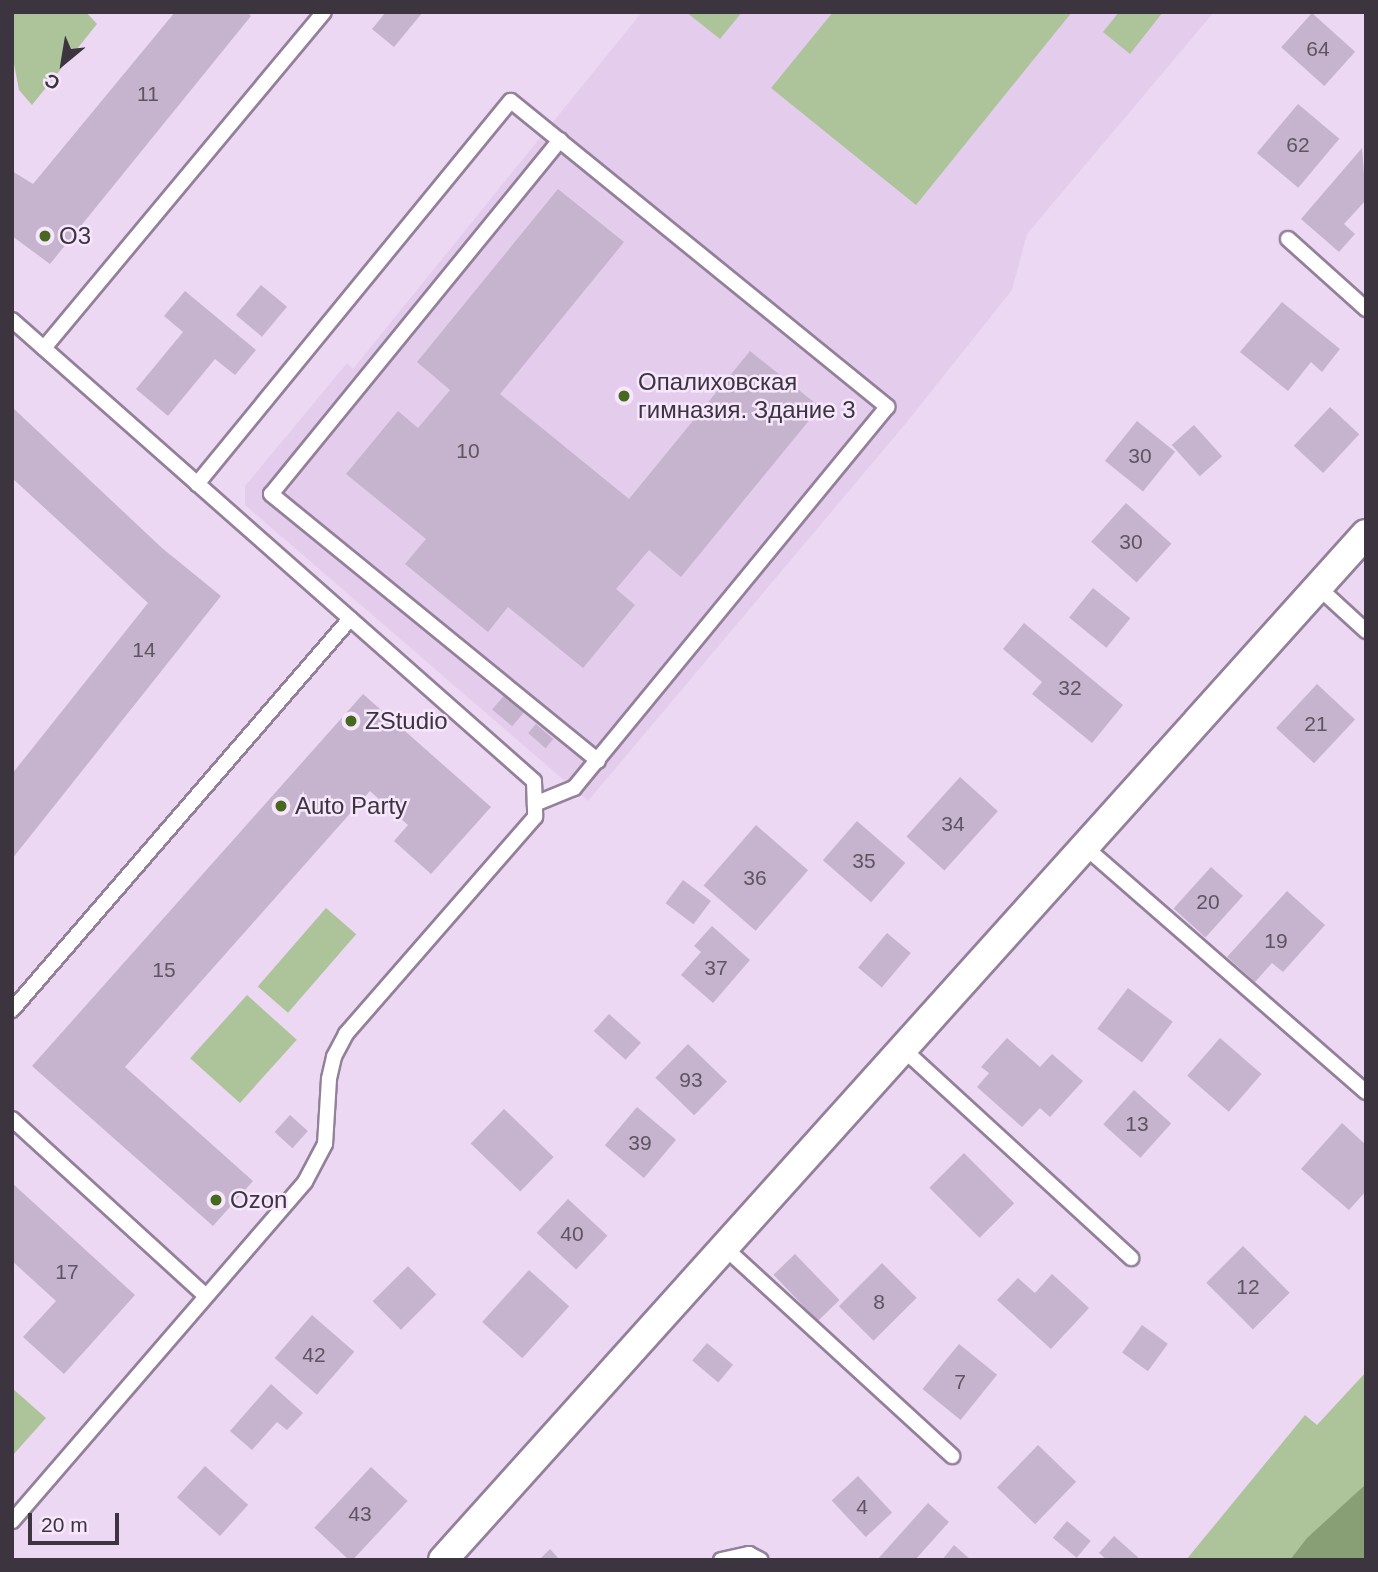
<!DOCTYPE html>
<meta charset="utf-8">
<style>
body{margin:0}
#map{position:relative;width:1378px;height:1572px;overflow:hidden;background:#ecd8f3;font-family:Helvetica,sans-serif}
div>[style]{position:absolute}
.built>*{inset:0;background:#e4cced}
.green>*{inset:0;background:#adc49a;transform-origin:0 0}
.water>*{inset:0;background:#889e74}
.building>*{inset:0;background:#c6b3cd;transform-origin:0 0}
.roads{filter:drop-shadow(2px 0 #93819a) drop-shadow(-2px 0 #93819a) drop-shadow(0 2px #93819a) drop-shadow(0 -2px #93819a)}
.lane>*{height:14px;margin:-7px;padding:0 7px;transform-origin:7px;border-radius:7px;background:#fff}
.street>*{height:28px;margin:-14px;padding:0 14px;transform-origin:14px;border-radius:14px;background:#fff}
.dots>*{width:19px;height:19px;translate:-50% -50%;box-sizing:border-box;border:4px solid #f7e7fc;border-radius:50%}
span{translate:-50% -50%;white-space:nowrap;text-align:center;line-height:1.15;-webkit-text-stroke:5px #f7e7fc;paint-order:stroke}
.number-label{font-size:21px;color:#5e5462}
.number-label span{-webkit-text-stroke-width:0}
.poi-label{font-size:24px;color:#3c343e}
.left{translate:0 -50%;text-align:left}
.frame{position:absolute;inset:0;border:14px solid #3c343e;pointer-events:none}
.north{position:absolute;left:28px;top:28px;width:70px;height:70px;-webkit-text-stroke:5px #f7e7fc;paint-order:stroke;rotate:210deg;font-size:19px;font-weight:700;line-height:28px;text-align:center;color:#3c343e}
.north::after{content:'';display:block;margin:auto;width:24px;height:32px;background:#3c343e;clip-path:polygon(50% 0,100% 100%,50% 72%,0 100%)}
.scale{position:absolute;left:28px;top:1513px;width:91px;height:32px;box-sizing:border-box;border:4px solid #3c343e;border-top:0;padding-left:9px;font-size:21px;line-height:24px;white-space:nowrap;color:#3c343e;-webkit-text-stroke:5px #f7e7fc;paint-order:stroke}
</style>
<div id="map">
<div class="built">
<i style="clip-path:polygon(642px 12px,1214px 12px,1027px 234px,1012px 290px,907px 422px,588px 801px,245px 505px,245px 486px,347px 363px,353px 369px)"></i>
</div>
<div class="green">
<i style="clip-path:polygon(12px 12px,86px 12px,97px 24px,32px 105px,19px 90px,12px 53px)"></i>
<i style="clip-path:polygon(686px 12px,742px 12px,720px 39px)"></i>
<i style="clip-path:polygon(833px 12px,1072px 12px,916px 205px,771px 88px)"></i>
<i style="clip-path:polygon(1119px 12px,1163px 12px,1130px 54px,1103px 32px)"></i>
<i style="left:326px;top:908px;width:40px;height:104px;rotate:41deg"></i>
<i style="left:247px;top:995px;width:67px;height:85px;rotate:42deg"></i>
<i style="clip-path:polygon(1366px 1372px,1366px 1484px,1290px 1560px,1186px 1560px,1305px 1415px,1317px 1425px)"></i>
<i style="clip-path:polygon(12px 1388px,46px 1418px,13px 1455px,12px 1454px)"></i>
</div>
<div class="water">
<i style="clip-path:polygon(1366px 1484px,1366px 1560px,1290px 1560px,1307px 1538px)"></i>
</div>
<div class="building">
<i style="clip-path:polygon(175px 12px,247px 12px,251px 16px,50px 264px,12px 236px,12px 171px,33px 184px)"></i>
<i style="clip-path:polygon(386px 12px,423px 12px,394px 47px,372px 29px)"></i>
<i style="left:1312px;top:13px;width:58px;height:46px;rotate:42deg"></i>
<i style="left:1298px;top:104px;width:54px;height:64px;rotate:40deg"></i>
<i style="clip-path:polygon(1362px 148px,1366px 200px,1344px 224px,1355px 234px,1339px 252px,1301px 219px)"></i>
<i style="clip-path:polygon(558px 189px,624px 242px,500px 394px,629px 499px,750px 351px,820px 407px,681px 577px,649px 550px,616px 589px,635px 605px,583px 668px,508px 607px,488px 632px,405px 564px,426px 539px,346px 474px,398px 411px,418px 428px,450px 390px,417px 362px)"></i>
<i style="left:261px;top:285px;width:34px;height:39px;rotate:40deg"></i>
<i style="clip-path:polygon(185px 291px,256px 350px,235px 375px,215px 359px,168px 416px,136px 389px,183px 332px,164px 316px)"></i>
<i style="clip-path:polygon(1282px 302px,1340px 349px,1322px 372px,1311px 362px,1288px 391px,1240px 352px)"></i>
<i style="clip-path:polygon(12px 407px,162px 548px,221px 596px,12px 859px,12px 774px,148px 603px,12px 478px)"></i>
<i style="left:1330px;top:407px;width:40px;height:53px;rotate:43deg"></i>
<i style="left:1137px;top:421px;width:49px;height:51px;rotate:39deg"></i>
<i style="left:1194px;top:425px;width:42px;height:30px;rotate:48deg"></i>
<i style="left:1126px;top:503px;width:61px;height:52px;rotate:42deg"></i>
<i style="left:1093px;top:588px;width:48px;height:38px;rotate:39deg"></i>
<i style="clip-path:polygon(1024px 623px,1123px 705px,1092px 743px,1032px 694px,1042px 682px,1003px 649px)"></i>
<i style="left:1317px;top:684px;width:52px;height:60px;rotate:43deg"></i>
<i style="left:507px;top:692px;width:26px;height:23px;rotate:40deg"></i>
<i style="clip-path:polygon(363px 694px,491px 807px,431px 874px,394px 841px,408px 825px,370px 791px,125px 1067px,253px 1181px,213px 1226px,32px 1066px)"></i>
<i style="left:536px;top:724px;width:23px;height:12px;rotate:41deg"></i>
<i style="left:960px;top:777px;width:51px;height:80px;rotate:42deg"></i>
<i style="left:857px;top:821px;width:64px;height:52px;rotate:41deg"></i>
<i style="left:756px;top:825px;width:69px;height:80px;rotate:41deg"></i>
<i style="left:1211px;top:867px;width:43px;height:56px;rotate:42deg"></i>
<i style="left:683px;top:880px;width:35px;height:29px;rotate:37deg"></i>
<i style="clip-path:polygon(1287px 891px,1325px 925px,1283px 972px,1272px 963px,1255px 982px,1227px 957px)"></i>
<i style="clip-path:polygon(712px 926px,750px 960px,713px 1003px,681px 975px,701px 952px,694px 946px)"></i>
<i style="left:887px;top:933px;width:31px;height:45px;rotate:40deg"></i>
<i style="left:1128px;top:988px;width:56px;height:51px;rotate:37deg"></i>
<i style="left:609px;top:1014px;width:43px;height:23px;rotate:42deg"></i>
<i style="clip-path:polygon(1007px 1038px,1040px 1067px,1052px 1054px,1083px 1081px,1050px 1117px,1040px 1108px,1022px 1127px,977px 1087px,989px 1073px,981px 1067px)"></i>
<i style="left:1220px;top:1038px;width:55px;height:50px;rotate:41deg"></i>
<i style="left:688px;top:1044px;width:54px;height:47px;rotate:44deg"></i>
<i style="left:1134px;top:1090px;width:50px;height:46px;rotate:42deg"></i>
<i style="left:637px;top:1107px;width:51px;height:50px;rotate:40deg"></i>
<i style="left:504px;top:1109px;width:69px;height:48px;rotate:44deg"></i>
<i style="left:290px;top:1115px;width:24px;height:23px;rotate:42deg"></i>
<i style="clip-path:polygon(1342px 1123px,1366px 1145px,1366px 1191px,1349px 1210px,1301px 1169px)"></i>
<i style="left:964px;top:1153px;width:71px;height:49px;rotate:45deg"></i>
<i style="clip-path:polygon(12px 1183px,135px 1295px,64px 1374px,23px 1337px,56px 1301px,12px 1261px)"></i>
<i style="left:568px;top:1199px;width:54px;height:46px;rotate:43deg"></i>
<i style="left:1243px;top:1246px;width:66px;height:52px;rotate:45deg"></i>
<i style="left:795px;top:1254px;width:64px;height:30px;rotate:46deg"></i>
<i style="left:882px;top:1263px;width:49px;height:61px;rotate:45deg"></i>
<i style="left:408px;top:1266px;width:40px;height:50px;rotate:45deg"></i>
<i style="left:529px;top:1270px;width:54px;height:70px;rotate:42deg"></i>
<i style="clip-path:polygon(1052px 1274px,1089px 1308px,1051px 1349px,997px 1300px,1018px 1278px,1035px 1293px)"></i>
<i style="left:312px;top:1315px;width:56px;height:57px;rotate:41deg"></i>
<i style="left:1142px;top:1325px;width:32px;height:34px;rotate:36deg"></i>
<i style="left:707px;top:1343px;width:34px;height:23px;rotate:40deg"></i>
<i style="left:959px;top:1344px;width:49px;height:58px;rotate:39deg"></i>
<i style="clip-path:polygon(271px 1384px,303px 1413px,287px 1430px,277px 1422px,252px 1450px,230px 1431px)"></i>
<i style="left:1038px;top:1445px;width:53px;height:59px;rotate:44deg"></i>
<i style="left:205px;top:1466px;width:58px;height:42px;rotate:42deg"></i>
<i style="left:371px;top:1467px;width:50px;height:83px;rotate:43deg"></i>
<i style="left:858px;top:1476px;width:50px;height:36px;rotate:47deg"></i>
<i style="clip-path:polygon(928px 1503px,949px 1522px,915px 1560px,877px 1560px)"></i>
<i style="left:1067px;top:1521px;width:31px;height:22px;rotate:40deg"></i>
<i style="clip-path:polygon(1114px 1536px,1141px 1560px,1107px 1560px,1099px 1553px)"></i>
<i style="clip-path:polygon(954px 1545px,971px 1560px,942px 1560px)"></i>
<i style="clip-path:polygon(550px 1549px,560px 1560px,539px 1560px)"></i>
</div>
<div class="roads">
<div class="lane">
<i style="left:560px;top:140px;width:457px;rotate:129.2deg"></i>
<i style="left:271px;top:494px;width:422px;rotate:39.2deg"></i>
<i style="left:1288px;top:239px;width:105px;rotate:41.9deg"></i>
<i style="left:12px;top:320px;width:696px;rotate:41.45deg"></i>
<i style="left:534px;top:781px;width:36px;rotate:88deg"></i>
<i style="left:535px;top:817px;width:288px;rotate:131.1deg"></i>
<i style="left:346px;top:1034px;width:26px;rotate:118deg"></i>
<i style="left:334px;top:1057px;width:23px;rotate:103deg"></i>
<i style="left:329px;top:1079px;width:65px;rotate:93.5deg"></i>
<i style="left:325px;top:1144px;width:43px;rotate:117.8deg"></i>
<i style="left:305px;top:1182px;width:448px;rotate:130.8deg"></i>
<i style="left:44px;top:348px;width:437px;rotate:-50.2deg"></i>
<i style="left:197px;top:484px;width:495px;rotate:-50.7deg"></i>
<i style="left:511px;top:101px;width:485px;rotate:39.1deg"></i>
<i style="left:887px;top:407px;width:493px;rotate:129.4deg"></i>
<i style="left:574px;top:788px;width:42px;rotate:157.7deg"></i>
<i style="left:1318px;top:587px;width:65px;rotate:42.5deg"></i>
<i style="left:1084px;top:846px;width:374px;rotate:41.1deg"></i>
<i style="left:12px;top:1010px;width:517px;rotate:-49.16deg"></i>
<i style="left:902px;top:1048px;width:311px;rotate:42.5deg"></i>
<i style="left:12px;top:1119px;width:261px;rotate:42.4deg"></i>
<i style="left:723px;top:1246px;width:311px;rotate:42.5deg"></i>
<i style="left:721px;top:1560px;width:29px;rotate:-12deg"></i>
<i style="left:749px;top:1554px;width:13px;rotate:27deg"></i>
</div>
<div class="street">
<i style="left:443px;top:1560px;width:1380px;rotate:-48.03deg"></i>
</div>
</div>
<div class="dots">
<i style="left:45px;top:236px;background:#46681f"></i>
<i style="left:624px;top:396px;background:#46681f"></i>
<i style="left:351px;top:721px;background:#46681f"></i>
<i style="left:281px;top:806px;background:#46681f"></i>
<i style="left:216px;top:1200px;background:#46681f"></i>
</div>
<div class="number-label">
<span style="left:1318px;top:49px">64</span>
<span style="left:148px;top:94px">11</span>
<span style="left:1298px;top:145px">62</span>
<span style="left:468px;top:451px">10</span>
<span style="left:1140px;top:456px">30</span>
<span style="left:1131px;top:542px">30</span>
<span style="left:144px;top:650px">14</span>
<span style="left:1070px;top:688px">32</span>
<span style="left:1316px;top:724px">21</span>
<span style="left:953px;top:824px">34</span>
<span style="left:864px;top:861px">35</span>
<span style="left:755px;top:878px">36</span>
<span style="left:1208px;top:902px">20</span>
<span style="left:1276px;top:941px">19</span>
<span style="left:716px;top:968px">37</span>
<span style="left:164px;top:970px">15</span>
<span style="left:691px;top:1080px">93</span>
<span style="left:1137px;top:1124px">13</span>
<span style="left:640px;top:1143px">39</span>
<span style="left:572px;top:1234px">40</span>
<span style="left:67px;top:1272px">17</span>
<span style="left:1248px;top:1287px">12</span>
<span style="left:879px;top:1302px">8</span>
<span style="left:314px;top:1355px">42</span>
<span style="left:960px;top:1382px">7</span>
<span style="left:862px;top:1507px">4</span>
<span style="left:360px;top:1514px">43</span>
</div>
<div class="poi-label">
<span class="left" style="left:59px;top:236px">О3</span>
<span class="left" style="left:638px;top:396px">Опалиховская<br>гимназия. Здание 3</span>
<span class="left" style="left:365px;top:721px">ZStudio</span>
<span class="left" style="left:295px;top:806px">Auto Party</span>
<span class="left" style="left:230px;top:1200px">Ozon</span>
</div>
<div class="frame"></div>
<div class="north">С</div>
<div class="scale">20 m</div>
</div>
